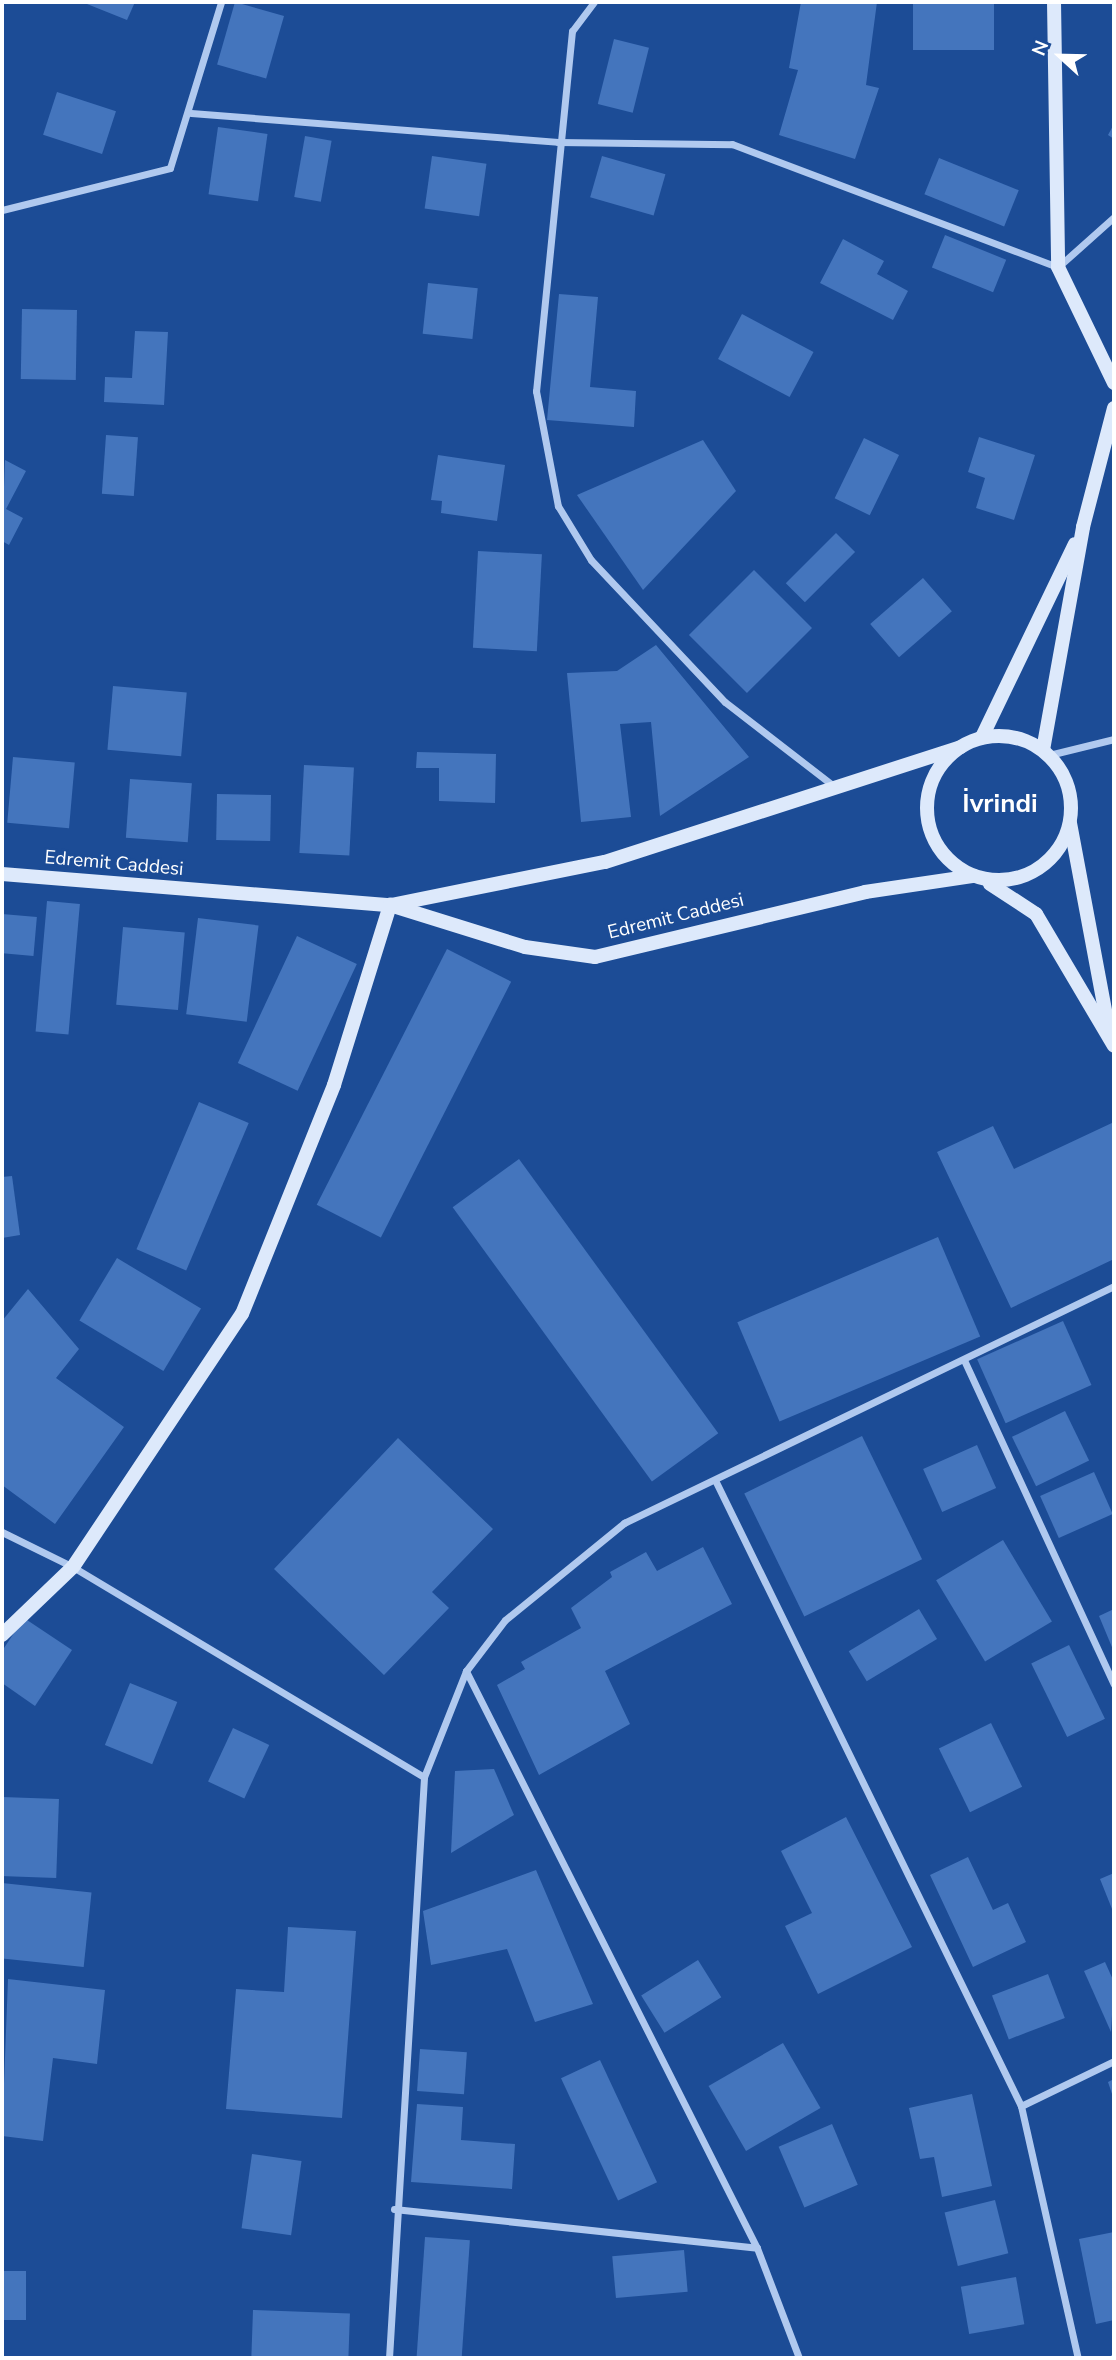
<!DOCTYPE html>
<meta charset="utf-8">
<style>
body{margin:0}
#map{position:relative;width:1116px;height:2360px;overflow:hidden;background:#1c4c96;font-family:"Nunito Sans",sans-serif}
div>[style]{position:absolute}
.building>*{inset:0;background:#4475bd;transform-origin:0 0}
.street>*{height:7px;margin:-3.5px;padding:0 3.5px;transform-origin:3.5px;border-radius:3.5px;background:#b0c9ef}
.secondary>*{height:14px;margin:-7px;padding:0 7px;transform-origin:7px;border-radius:7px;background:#dde9fb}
.secondary>.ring{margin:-7px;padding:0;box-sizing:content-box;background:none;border:14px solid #dde9fb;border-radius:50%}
span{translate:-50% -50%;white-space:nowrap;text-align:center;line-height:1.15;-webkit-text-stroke:5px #1c4c96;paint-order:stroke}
.street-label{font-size:19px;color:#fff}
.district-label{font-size:26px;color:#fff;font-weight:700}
.frame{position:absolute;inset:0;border:4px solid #fff;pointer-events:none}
.north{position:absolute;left:1025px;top:21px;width:70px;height:70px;-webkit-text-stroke:5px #1c4c96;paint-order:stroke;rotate:292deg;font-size:19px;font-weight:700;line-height:28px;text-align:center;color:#fff}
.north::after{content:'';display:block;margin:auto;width:24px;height:32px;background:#fff;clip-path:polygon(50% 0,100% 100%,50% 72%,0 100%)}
</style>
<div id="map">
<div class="building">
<i style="clip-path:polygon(82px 2px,135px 2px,127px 20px)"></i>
<i style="left:235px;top:2px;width:51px;height:65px;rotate:16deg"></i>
<i style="clip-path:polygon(801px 2px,877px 2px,866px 85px,879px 88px,855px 159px,779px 135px,798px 70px,789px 68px)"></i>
<i style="left:913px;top:2px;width:81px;height:48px"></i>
<i style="left:614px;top:39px;width:36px;height:67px;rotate:14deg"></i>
<i style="left:57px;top:92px;width:62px;height:45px;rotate:18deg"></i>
<i style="clip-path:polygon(1114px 124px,1114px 139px,1108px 135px)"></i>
<i style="left:218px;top:127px;width:50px;height:68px;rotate:8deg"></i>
<i style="left:305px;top:136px;width:27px;height:62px;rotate:10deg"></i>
<i style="left:432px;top:156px;width:55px;height:53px;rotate:8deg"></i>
<i style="left:602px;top:156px;width:66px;height:43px;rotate:16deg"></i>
<i style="left:939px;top:158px;width:86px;height:39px;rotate:22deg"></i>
<i style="left:945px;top:235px;width:66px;height:35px;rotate:22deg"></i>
<i style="clip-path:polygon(843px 239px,884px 261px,877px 274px,908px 291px,893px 320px,820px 283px)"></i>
<i style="left:428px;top:283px;width:50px;height:51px;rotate:6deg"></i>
<i style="clip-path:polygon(559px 294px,598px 297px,590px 387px,636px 391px,634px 427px,547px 420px)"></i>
<i style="left:22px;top:309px;width:55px;height:70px;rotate:1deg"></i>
<i style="left:742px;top:314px;width:81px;height:51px;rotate:28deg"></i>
<i style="clip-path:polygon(135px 331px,168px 332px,164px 405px,104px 402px,105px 377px,132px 378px)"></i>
<i style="left:106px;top:435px;width:32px;height:59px;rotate:4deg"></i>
<i style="clip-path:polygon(979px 437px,1035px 455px,1014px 520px,976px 508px,985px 478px,968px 472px)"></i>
<i style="left:864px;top:438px;width:39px;height:67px;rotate:26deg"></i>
<i style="clip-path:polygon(703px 440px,736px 491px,643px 590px,577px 495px)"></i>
<i style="clip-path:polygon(438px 455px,505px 465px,497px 521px,441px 513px,442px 501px,431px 500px)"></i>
<i style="clip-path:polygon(5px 460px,26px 471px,6px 509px,23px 518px,9px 545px,2px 541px)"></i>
<i style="left:836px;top:533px;width:27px;height:71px;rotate:45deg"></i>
<i style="left:478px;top:551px;width:64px;height:97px;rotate:3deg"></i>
<i style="left:754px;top:570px;width:82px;height:92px;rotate:45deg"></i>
<i style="left:923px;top:578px;width:44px;height:70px;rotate:49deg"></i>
<i style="clip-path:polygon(656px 645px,749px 757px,660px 816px,651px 722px,620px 724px,631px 817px,581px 822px,567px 673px,617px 671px)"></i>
<i style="left:113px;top:686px;width:74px;height:64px;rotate:5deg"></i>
<i style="clip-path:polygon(417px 752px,496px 754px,495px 803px,439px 801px,439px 768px,416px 768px)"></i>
<i style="left:13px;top:757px;width:62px;height:66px;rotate:5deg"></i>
<i style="left:304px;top:765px;width:50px;height:88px;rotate:3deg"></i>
<i style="left:130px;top:779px;width:62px;height:59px;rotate:4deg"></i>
<i style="left:217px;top:794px;width:54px;height:46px;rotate:1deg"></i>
<i style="left:47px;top:901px;width:33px;height:131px;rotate:5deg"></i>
<i style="left:2px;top:914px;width:35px;height:39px;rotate:5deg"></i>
<i style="left:198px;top:918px;width:61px;height:97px;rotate:7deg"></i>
<i style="left:123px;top:927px;width:62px;height:78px;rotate:5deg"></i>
<i style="left:297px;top:936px;width:66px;height:140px;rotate:25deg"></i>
<i style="left:447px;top:949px;width:72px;height:287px;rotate:27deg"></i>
<i style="left:199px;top:1102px;width:54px;height:160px;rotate:23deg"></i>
<i style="clip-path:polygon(1114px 1122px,1114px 1259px,1011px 1308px,937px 1152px,993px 1126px,1014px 1169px)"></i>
<i style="left:519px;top:1159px;width:339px;height:82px;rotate:54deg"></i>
<i style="clip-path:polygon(12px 1176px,20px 1235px,2px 1238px,2px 1177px)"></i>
<i style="left:938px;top:1237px;width:108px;height:218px;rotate:67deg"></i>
<i style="left:117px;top:1258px;width:98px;height:73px;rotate:31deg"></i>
<i style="clip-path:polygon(28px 1289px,79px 1349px,56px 1378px,124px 1427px,55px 1524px,2px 1485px,2px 1321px)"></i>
<i style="left:1063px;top:1321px;width:70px;height:94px;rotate:66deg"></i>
<i style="left:1065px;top:1411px;width:55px;height:59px;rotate:64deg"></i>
<i style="left:862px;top:1436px;width:137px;height:131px;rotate:64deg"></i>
<i style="clip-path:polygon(398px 1438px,493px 1529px,432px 1592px,449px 1608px,384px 1675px,274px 1569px)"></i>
<i style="left:977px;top:1445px;width:47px;height:59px;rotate:66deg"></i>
<i style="left:1094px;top:1472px;width:46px;height:59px;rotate:66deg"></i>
<i style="left:1003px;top:1540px;width:95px;height:78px;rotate:59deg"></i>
<i style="clip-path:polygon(703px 1547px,732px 1604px,605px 1671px,630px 1724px,539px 1775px,497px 1685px,525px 1669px,521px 1662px,581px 1628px,571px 1608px,612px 1577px,610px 1572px,646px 1552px,657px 1571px)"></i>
<i style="left:919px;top:1609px;width:35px;height:82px;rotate:59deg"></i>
<i style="clip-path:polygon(1114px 1609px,1114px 1652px,1099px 1616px)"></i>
<i style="clip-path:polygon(24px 1618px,72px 1650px,35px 1706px,2px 1683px,2px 1651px)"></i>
<i style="left:1069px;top:1645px;width:82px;height:42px;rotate:64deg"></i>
<i style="left:130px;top:1683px;width:51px;height:67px;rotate:22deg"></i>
<i style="left:991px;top:1723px;width:71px;height:58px;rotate:64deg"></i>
<i style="left:233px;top:1728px;width:40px;height:59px;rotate:25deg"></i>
<i style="clip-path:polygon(494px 1769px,514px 1815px,451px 1853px,455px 1771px)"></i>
<i style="left:2px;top:1797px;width:57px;height:79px;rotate:2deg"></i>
<i style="clip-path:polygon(846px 1817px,912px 1947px,818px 1994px,785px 1926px,812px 1913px,781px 1851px)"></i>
<i style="clip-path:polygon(968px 1857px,993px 1910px,1008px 1903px,1026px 1942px,973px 1967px,930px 1875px)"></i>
<i style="clip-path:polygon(536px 1870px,593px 2004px,535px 2022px,507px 1949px,431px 1965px,423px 1911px)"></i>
<i style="clip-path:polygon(1114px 1873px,1114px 1914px,1100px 1879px)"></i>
<i style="left:2px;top:1883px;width:90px;height:75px;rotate:6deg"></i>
<i style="clip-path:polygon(288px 1927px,356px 1931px,342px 2118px,226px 2109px,236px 1989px,284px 1992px)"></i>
<i style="left:698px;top:1960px;width:44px;height:67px;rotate:58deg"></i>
<i style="clip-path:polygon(1105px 1962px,1114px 1982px,1111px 2032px,1084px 1971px)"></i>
<i style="left:1048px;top:1974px;width:47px;height:60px;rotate:69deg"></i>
<i style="clip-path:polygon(8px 1979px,105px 1990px,97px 2064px,53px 2058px,43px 2141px,2px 2136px)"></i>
<i style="left:783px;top:2043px;width:75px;height:86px;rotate:60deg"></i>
<i style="left:420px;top:2049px;width:47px;height:42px;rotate:4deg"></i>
<i style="left:600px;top:2060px;width:135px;height:43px;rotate:65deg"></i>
<i style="clip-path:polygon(1114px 2079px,1114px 2100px,1108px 2082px)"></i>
<i style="clip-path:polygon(972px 2094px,992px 2186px,942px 2197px,934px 2157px,920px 2159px,909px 2108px)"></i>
<i style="clip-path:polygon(417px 2104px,463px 2107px,461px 2140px,515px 2144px,512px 2189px,411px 2182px)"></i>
<i style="left:832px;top:2124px;width:66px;height:58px;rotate:67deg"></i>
<i style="left:252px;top:2154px;width:50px;height:75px;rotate:8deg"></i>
<i style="left:995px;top:2200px;width:55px;height:52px;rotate:76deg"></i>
<i style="clip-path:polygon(1114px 2232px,1114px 2320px,1096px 2324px,1079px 2239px)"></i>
<i style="left:425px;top:2237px;width:45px;height:121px;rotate:4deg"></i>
<i style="left:684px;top:2250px;width:42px;height:72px;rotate:85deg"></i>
<i style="left:2px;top:2271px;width:24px;height:49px"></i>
<i style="left:1016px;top:2277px;width:48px;height:56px;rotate:80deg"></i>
<i style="left:253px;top:2310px;width:97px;height:48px;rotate:2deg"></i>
</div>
<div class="street">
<i style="left:594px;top:2px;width:36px;rotate:127deg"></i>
<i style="left:572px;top:31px;width:362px;rotate:95.7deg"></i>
<i style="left:536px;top:391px;width:117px;rotate:79.2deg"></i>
<i style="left:558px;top:506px;width:63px;rotate:58.6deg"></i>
<i style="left:591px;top:560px;width:195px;rotate:46.7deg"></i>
<i style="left:725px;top:702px;width:139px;rotate:37.7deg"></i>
<i style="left:191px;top:113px;width:368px;rotate:4.5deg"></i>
<i style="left:558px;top:142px;width:174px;rotate:0.7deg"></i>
<i style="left:732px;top:144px;width:348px;rotate:20.7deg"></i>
<i style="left:1058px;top:267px;width:75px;rotate:-41.8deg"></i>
<i style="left:2px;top:210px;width:173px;rotate:-14deg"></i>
<i style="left:170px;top:168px;width:174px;rotate:-72.9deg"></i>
<i style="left:1049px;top:755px;width:67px;rotate:-13.8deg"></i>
<i style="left:964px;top:1360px;width:357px;rotate:65.2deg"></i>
<i style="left:716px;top:1482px;width:695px;rotate:63.95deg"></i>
<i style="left:1021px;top:2106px;width:258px;rotate:77.3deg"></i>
<i style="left:2px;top:1532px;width:79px;rotate:26.2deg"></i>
<i style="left:73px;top:1567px;width:409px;rotate:30.9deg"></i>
<i style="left:466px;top:1671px;width:646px;rotate:63.24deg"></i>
<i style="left:757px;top:2248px;width:118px;rotate:69.1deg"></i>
<i style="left:1021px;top:2106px;width:103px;rotate:-25.8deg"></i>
<i style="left:394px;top:2209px;width:365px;rotate:6.1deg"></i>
<i style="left:389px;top:2358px;width:582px;rotate:-86.55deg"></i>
<i style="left:424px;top:1777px;width:114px;rotate:-68.4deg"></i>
<i style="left:466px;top:1671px;width:64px;rotate:-52.6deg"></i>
<i style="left:505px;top:1620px;width:154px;rotate:-39.2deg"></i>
<i style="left:624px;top:1523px;width:544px;rotate:-25.81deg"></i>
<i style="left:1113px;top:2358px;width:1px"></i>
</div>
<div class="secondary">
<i style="left:1054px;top:2px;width:265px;rotate:89.1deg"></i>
<i style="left:1058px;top:267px;width:129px;rotate:64.2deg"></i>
<i class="ring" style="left:927px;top:736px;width:130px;height:130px"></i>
<i style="left:982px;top:737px;width:214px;rotate:-64.3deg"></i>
<i style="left:1043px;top:750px;width:227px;rotate:-79.8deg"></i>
<i style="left:1083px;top:527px;width:123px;rotate:-75.4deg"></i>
<i style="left:1070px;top:823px;width:207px;rotate:79.4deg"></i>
<i style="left:2px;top:874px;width:389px;rotate:4.6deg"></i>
<i style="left:390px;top:905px;width:141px;rotate:17.3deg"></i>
<i style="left:525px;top:947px;width:71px;rotate:8.1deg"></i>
<i style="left:595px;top:957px;width:278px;rotate:-13.5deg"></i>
<i style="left:865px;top:892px;width:110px;rotate:-8.4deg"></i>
<i style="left:990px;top:884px;width:55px;rotate:33.1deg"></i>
<i style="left:1036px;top:914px;width:153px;rotate:59.4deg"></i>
<i style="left:391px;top:905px;width:218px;rotate:-11.4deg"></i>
<i style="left:605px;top:862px;width:373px;rotate:-17.9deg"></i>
<i style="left:2px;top:1635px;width:98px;rotate:-43.8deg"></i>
<i style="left:73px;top:1567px;width:304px;rotate:-56.3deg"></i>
<i style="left:242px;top:1314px;width:247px;rotate:-68.1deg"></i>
<i style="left:334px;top:1085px;width:189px;rotate:-72.7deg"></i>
</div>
<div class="street-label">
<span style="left:114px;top:864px;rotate:5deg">Edremit Caddesi</span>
<span style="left:676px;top:917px;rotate:-14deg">Edremit Caddesi</span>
</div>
<div class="district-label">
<span style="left:1000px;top:804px">İvrindi</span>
</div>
<div class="frame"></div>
<div class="north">N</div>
</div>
